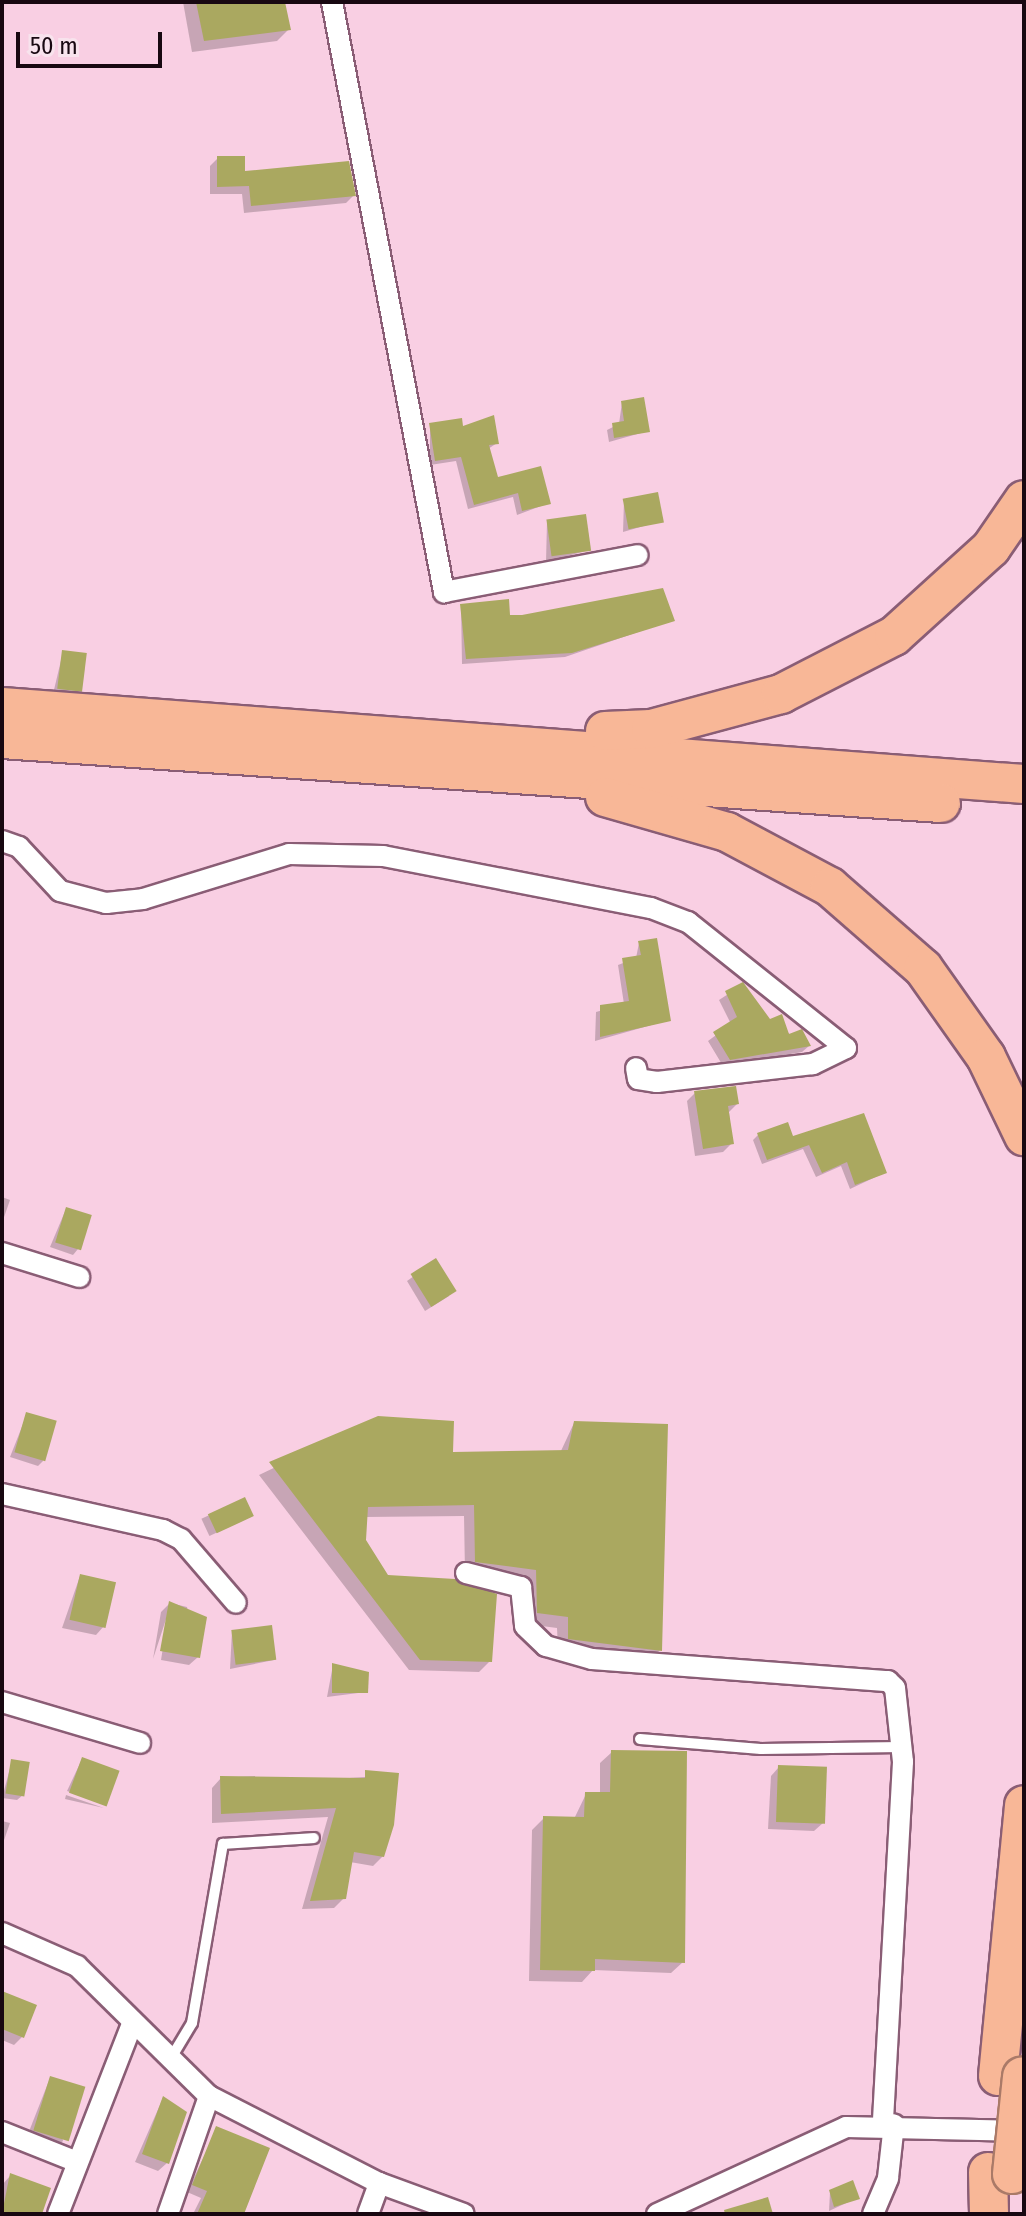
<!DOCTYPE html>
<style>
body{margin:0}
#map{position:relative;width:1026px;height:2216px;overflow:hidden;background:#f9cfe3;font-family:"Fira Sans Condensed",sans-serif}
div>[style]{position:absolute}
.shadow>*{inset:0;background:#0003;transform-origin:0 0}
.building>*{inset:0;background:#aaa860;transform-origin:0 0}
.roads{filter:drop-shadow(2px 0 #8a5d75) drop-shadow(-2px 0 #8a5d75) drop-shadow(0 2px #8a5d75) drop-shadow(0 -2px #8a5d75)}
.lane>*{height:10px;margin:-5px;padding:0 5px;transform-origin:5px;border-radius:5px;background:#fff}
.street>*{height:20px;margin:-10px;padding:0 10px;transform-origin:10px;border-radius:10px;background:#fff}
.highway>*{height:38px;margin:-19px;padding:0 19px;transform-origin:19px;border-radius:19px;background:#f8b797}
.bridges{filter:drop-shadow(2px 0 #aa7a68) drop-shadow(-2px 0 #aa7a68) drop-shadow(0 2px #aa7a68) drop-shadow(0 -2px #aa7a68)}
.highway-bridge>*{height:38px;margin:-19px;padding:0 19px;transform-origin:19px;border-radius:19px;background:#f8b797}
span{translate:-50% -50%;white-space:nowrap;text-align:center;line-height:1.15;-webkit-text-stroke:8px #f8e3ed;paint-order:stroke}
.frame{position:absolute;inset:0;border:4px solid #180811;pointer-events:none}
.scale{position:absolute;left:16px;top:32px;width:146px;height:36px;box-sizing:border-box;border:4px solid #180811;border-top:0;padding-left:10px;font-size:24px;line-height:28px;white-space:nowrap;color:#180811;-webkit-text-stroke:6px #f8e3ed;paint-order:stroke}
</style>
<div id="map">
<div class="shadow">
<i style="clip-path:polygon(183px 2px,283px 2px,288px 30px,277px 41px,192px 52px)"></i>
<i style="clip-path:polygon(218px 158px,243px 173px,353px 196px,346px 203px,244px 213px,242px 194px,210px 194px,210px 166px)"></i>
<i style="clip-path:polygon(622px 402px,648px 431px,609px 442px,607px 430px,619px 424px)"></i>
<i style="clip-path:polygon(430px 425px,497px 443px,488px 449px,496px 479px,549px 503px,517px 515px,513px 497px,468px 509px,456px 461px,430px 465px)"></i>
<i style="clip-path:polygon(624px 500px,661px 521px,623px 532px)"></i>
<i style="clip-path:polygon(547px 522px,589px 550px,546px 562px)"></i>
<i style="clip-path:polygon(461px 606px,508px 617px,673px 620px,565px 657px,462px 664px)"></i>
<i style="clip-path:polygon(63px 652px,80px 690px,74px 695px,53px 694px)"></i>
<i style="clip-path:polygon(639px 943px,669px 1020px,595px 1041px,596px 1012px,624px 1004px,618px 965px,636px 958px)"></i>
<i style="clip-path:polygon(742px 985px,769px 1021px,809px 1046px,802px 1052px,723px 1066px,708px 1041px,731px 1024px,719px 1000px)"></i>
<i style="clip-path:polygon(695px 1093px,737px 1104px,729px 1112px,732px 1143px,723px 1152px,695px 1156px,687px 1101px)"></i>
<i style="clip-path:polygon(758px 1135px,791px 1138px,884px 1173px,850px 1189px,841px 1166px,816px 1177px,803px 1149px,762px 1164px,753px 1140px)"></i>
<i style="clip-path:polygon(2px 1197px,10px 1200px,2px 1223px)"></i>
<i style="clip-path:polygon(66px 1209px,78px 1249px,73px 1255px,50px 1247px)"></i>
<i style="clip-path:polygon(435px 1261px,449px 1296px,425px 1311px,407px 1281px)"></i>
<i style="clip-path:polygon(27px 1414px,43px 1461px,38px 1466px,10px 1457px)"></i>
<i style="clip-path:polygon(378px 1418px,451px 1454px,560px 1453px,574px 1423px,660px 1650px,649px 1662px,558px 1650px,557px 1628px,526px 1624px,525px 1580px,465px 1573px,464px 1516px,366px 1517px,364px 1540px,387px 1577px,490px 1661px,479px 1672px,409px 1670px,259px 1475px)"></i>
<i style="left:244px;top:1499px;width:19px;height:47px;rotate:65deg"></i>
<i style="clip-path:polygon(80px 1576px,104px 1626px,96px 1635px,62px 1628px)"></i>
<i style="clip-path:polygon(170px 1603px,187px 1607px,198px 1657px,189px 1665px,161px 1660px,169px 1610px,153px 1659px,161px 1612px)"></i>
<i style="clip-path:polygon(232px 1631px,274px 1660px,230px 1669px)"></i>
<i style="clip-path:polygon(333px 1665px,366px 1692px,327px 1697px)"></i>
<i style="clip-path:polygon(612px 1752px,683px 1962px,671px 1973px,593px 1970px,582px 1982px,529px 1981px,532px 1830px,544px 1818px,574px 1819px,586px 1794px,600px 1794px,600px 1763px)"></i>
<i style="clip-path:polygon(82px 1759px,105px 1804px,67px 1791px)"></i>
<i style="clip-path:polygon(12px 1761px,23px 1795px,17px 1800px,2px 1798px)"></i>
<i style="clip-path:polygon(779px 1767px,823px 1823px,814px 1831px,768px 1829px,771px 1776px)"></i>
<i style="clip-path:polygon(396px 1775px,383px 1856px,373px 1866px,350px 1862px,344px 1898px,334px 1908px,302px 1909px,328px 1817px,212px 1823px,212px 1788px,221px 1778px,255px 1776px,256px 1784px)"></i>
<i style="clip-path:polygon(66px 1795px,104px 1808px,65px 1799px)"></i>
<i style="clip-path:polygon(2px 1821px,10px 1823px,2px 1846px)"></i>
<i style="clip-path:polygon(2px 1993px,22px 2037px,14px 2045px,2px 2040px)"></i>
<i style="clip-path:polygon(50px 2078px,63px 2141px,58px 2145px,28px 2134px)"></i>
<i style="clip-path:polygon(163px 2098px,167px 2163px,158px 2171px,135px 2162px)"></i>
<i style="clip-path:polygon(217px 2129px,241px 2214px,193px 2214px,201px 2198px,187px 2192px)"></i>
<i style="clip-path:polygon(10px 2176px,40px 2214px,2px 2214px,2px 2185px)"></i>
<i style="clip-path:polygon(830px 2192px,857px 2198px,829px 2211px)"></i>
</div>
<div class="building">
<i style="clip-path:polygon(196px 2px,285px 2px,291px 30px,204px 41px)"></i>
<i style="clip-path:polygon(217px 156px,245px 156px,245px 171px,349px 161px,356px 196px,251px 206px,249px 186px,217px 187px)"></i>
<i style="clip-path:polygon(644px 397px,650px 432px,614px 438px,612px 423px,624px 421px,621px 401px)"></i>
<i style="clip-path:polygon(494px 415px,499px 444px,489px 445px,498px 477px,541px 466px,551px 504px,522px 511px,518px 493px,474px 505px,461px 457px,435px 461px,429px 423px,462px 418px,463px 426px)"></i>
<i style="left:658px;top:492px;width:31px;height:36px;rotate:79deg"></i>
<i style="left:586px;top:514px;width:37px;height:40px;rotate:82deg"></i>
<i style="clip-path:polygon(663px 588px,675px 621px,572px 653px,466px 659px,460px 604px,509px 599px,510px 615px,522px 615px)"></i>
<i style="left:62px;top:650px;width:25px;height:39px;rotate:7deg"></i>
<i style="clip-path:polygon(657px 938px,671px 1021px,600px 1037px,600px 1005px,629px 1001px,622px 958px,641px 955px,638px 941px)"></i>
<i style="clip-path:polygon(743px 982px,770px 1019px,782px 1014px,789px 1034px,802px 1029px,811px 1046px,730px 1060px,713px 1032px,737px 1017px,725px 991px)"></i>
<i style="clip-path:polygon(736px 1086px,739px 1104px,728px 1106px,734px 1144px,703px 1149px,694px 1091px)"></i>
<i style="clip-path:polygon(864px 1113px,887px 1173px,855px 1185px,847px 1162px,822px 1173px,809px 1145px,767px 1160px,757px 1133px,788px 1122px,793px 1136px)"></i>
<i style="left:66px;top:1207px;width:27px;height:37px;rotate:17deg"></i>
<i style="left:436px;top:1258px;width:39px;height:30px;rotate:58deg"></i>
<i style="left:26px;top:1412px;width:32px;height:42px;rotate:16deg"></i>
<i style="clip-path:polygon(378px 1416px,454px 1421px,453px 1452px,568px 1450px,574px 1421px,668px 1424px,662px 1651px,568px 1639px,568px 1617px,537px 1613px,536px 1570px,475px 1562px,474px 1505px,368px 1507px,366px 1540px,388px 1575px,455px 1579px,497px 1594px,492px 1662px,420px 1660px,269px 1462px)"></i>
<i style="left:245px;top:1497px;width:21px;height:41px;rotate:65deg"></i>
<i style="left:80px;top:1574px;width:37px;height:47px;rotate:13deg"></i>
<i style="clip-path:polygon(169px 1601px,207px 1617px,200px 1658px,160px 1651px)"></i>
<i style="left:272px;top:1625px;width:35px;height:41px;rotate:83deg"></i>
<i style="clip-path:polygon(332px 1663px,369px 1672px,368px 1693px,332px 1693px)"></i>
<i style="clip-path:polygon(611px 1750px,687px 1751px,685px 1963px,595px 1959px,595px 1971px,540px 1970px,543px 1816px,584px 1817px,585px 1792px,610px 1792px)"></i>
<i style="left:82px;top:1757px;width:40px;height:38px;rotate:20deg"></i>
<i style="left:11px;top:1759px;width:19px;height:35px;rotate:9deg"></i>
<i style="left:778px;top:1765px;width:49px;height:57px;rotate:2deg"></i>
<i style="clip-path:polygon(365px 1770px,399px 1773px,394px 1825px,384px 1857px,354px 1852px,346px 1899px,310px 1901px,336px 1808px,221px 1814px,220px 1776px,365px 1778px)"></i>
<i style="clip-path:polygon(2px 1991px,37px 2005px,24px 2038px,2px 2029px)"></i>
<i style="left:50px;top:2076px;width:37px;height:57px;rotate:17deg"></i>
<i style="clip-path:polygon(163px 2096px,187px 2112px,169px 2164px,142px 2154px)"></i>
<i style="clip-path:polygon(216px 2126px,270px 2148px,244px 2214px,197px 2214px,207px 2191px,192px 2185px)"></i>
<i style="clip-path:polygon(10px 2173px,51px 2188px,42px 2214px,2px 2214px)"></i>
<i style="clip-path:polygon(853px 2180px,860px 2199px,834px 2207px,829px 2190px)"></i>
<i style="clip-path:polygon(768px 2197px,773px 2214px,725px 2214px,724px 2210px)"></i>
</div>
<div class="roads">
<div class="lane">
<i style="left:640px;top:1739px;width:121px;rotate:4.7deg"></i>
<i style="left:761px;top:1749px;width:140px;rotate:-0.8deg"></i>
<i style="left:174px;top:2053px;width:35px;rotate:-59deg"></i>
<i style="left:192px;top:2023px;width:182px;rotate:-80.2deg"></i>
<i style="left:223px;top:1844px;width:91px;rotate:-3.8deg"></i>
</div>
<div class="street">
<i style="left:332px;top:2px;width:601px;rotate:79.25deg"></i>
<i style="left:444px;top:592px;width:197px;rotate:-10.8deg"></i>
<i style="left:2px;top:841px;width:18px;rotate:19deg"></i>
<i style="left:19px;top:847px;width:60px;rotate:47deg"></i>
<i style="left:60px;top:891px;width:48px;rotate:14.6deg"></i>
<i style="left:106px;top:903px;width:37px;rotate:-6deg"></i>
<i style="left:143px;top:899px;width:153px;rotate:-17.1deg"></i>
<i style="left:289px;top:854px;width:94px;rotate:1.2deg"></i>
<i style="left:383px;top:856px;width:273px;rotate:11deg"></i>
<i style="left:651px;top:908px;width:40px;rotate:21deg"></i>
<i style="left:688px;top:922px;width:202px;rotate:38.6deg"></i>
<i style="left:846px;top:1048px;width:37px;rotate:154deg"></i>
<i style="left:813px;top:1064px;width:157px;rotate:173.4deg"></i>
<i style="left:657px;top:1082px;width:19px;rotate:-171deg"></i>
<i style="left:638px;top:1079px;width:11px;rotate:-100deg"></i>
<i style="left:2px;top:1253px;width:81px;rotate:17.3deg"></i>
<i style="left:2px;top:1494px;width:165px;rotate:12.6deg"></i>
<i style="left:163px;top:1530px;width:20px;rotate:27deg"></i>
<i style="left:181px;top:1539px;width:84px;rotate:49.3deg"></i>
<i style="left:466px;top:1573px;width:57px;rotate:14.3deg"></i>
<i style="left:521px;top:1587px;width:39px;rotate:84deg"></i>
<i style="left:525px;top:1626px;width:29px;rotate:44deg"></i>
<i style="left:546px;top:1646px;width:48px;rotate:15.8deg"></i>
<i style="left:592px;top:1659px;width:297px;rotate:4.3deg"></i>
<i style="left:888px;top:1681px;width:10px;rotate:45deg"></i>
<i style="left:895px;top:1688px;width:74px;rotate:83.8deg"></i>
<i style="left:903px;top:1762px;width:363px;rotate:93.2deg"></i>
<i style="left:2px;top:1702px;width:144px;rotate:16.5deg"></i>
<i style="left:2px;top:1933px;width:82px;rotate:23.7deg"></i>
<i style="left:77px;top:1966px;width:185px;rotate:44.6deg"></i>
<i style="left:209px;top:2096px;width:191px;rotate:27.1deg"></i>
<i style="left:379px;top:2183px;width:90px;rotate:20deg"></i>
<i style="left:2px;top:2132px;width:81px;rotate:21.8deg"></i>
<i style="left:58px;top:2214px;width:204px;rotate:-68.7deg"></i>
<i style="left:168px;top:2214px;width:125px;rotate:-70.8deg"></i>
<i style="left:368px;top:2214px;width:33px;rotate:-70deg"></i>
<i style="left:657px;top:2214px;width:208px;rotate:-24.7deg"></i>
<i style="left:846px;top:2127px;width:178px;rotate:1.3deg"></i>
<i style="left:873px;top:2214px;width:39px;rotate:-67deg"></i>
<i style="left:888px;top:2178px;width:54px;rotate:-83.7deg"></i>
</div>
<div class="highway">
<i style="left:2px;top:707px;width:1025px;rotate:4.31deg"></i>
<i style="left:605px;top:731px;width:46px;rotate:-2.5deg"></i>
<i style="left:651px;top:729px;width:135px;rotate:-15.1deg"></i>
<i style="left:781px;top:694px;width:127px;rotate:-27.2deg"></i>
<i style="left:894px;top:636px;width:131px;rotate:-42.2deg"></i>
<i style="left:991px;top:548px;width:58px;rotate:-55.5deg"></i>
<i style="left:2px;top:739px;width:941px;rotate:3.9deg"></i>
<i style="left:605px;top:797px;width:127px;rotate:16deg"></i>
<i style="left:727px;top:832px;width:117px;rotate:28.1deg"></i>
<i style="left:830px;top:887px;width:123px;rotate:41.1deg"></i>
<i style="left:923px;top:968px;width:109px;rotate:54.7deg"></i>
<i style="left:986px;top:1057px;width:88px;rotate:64.3deg"></i>
<i style="left:998px;top:2076px;width:272px;rotate:-84.5deg"></i>
<i style="left:988px;top:2172px;width:42px;rotate:88.6deg"></i>
</div>
</div>
<div class="bridges">
<div class="highway-bridge">
<i style="left:1012px;top:2174px;width:98px;rotate:-84.1deg"></i>
</div>
</div>
<div class="frame"></div>
<div class="scale">50 m</div>
</div>
